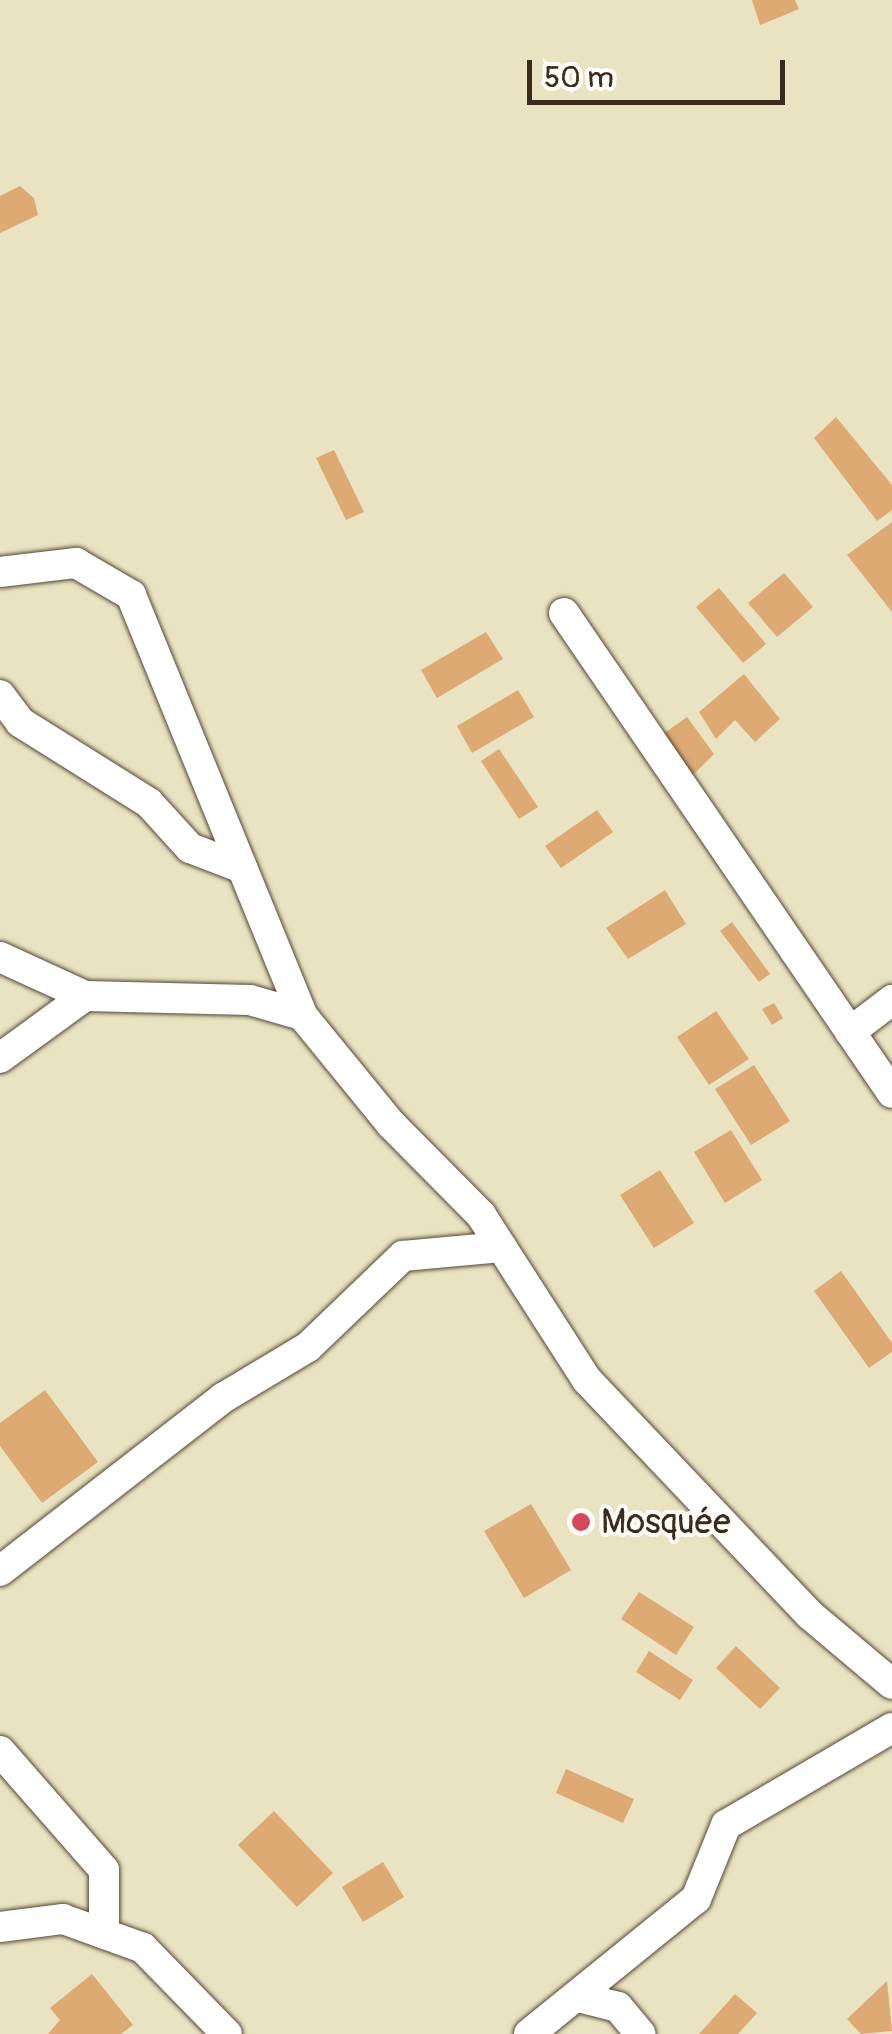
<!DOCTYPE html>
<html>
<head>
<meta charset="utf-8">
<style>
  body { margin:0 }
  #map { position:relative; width:892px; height:2034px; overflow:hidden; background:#e9e3c1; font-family:Pangolin,sans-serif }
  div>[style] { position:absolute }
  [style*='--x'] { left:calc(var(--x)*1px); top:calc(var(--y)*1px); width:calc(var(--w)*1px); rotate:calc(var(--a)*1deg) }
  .building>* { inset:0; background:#ddaa74 }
  .roads { filter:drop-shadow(0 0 2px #554636) drop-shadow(0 0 2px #554636) }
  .minor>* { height:30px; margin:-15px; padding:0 15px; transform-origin:15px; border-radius:15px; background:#fff }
  .dots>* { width:28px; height:28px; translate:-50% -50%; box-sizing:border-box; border:5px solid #fdfcf7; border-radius:50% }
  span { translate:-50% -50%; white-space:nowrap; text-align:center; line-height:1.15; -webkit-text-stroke:8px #fdfcf7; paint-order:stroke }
  .poi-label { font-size:35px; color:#3b2a1e }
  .left { translate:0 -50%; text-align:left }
  .scale { position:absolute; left:527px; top:60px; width:258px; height:45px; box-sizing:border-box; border:5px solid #3b2a1e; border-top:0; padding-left:12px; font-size:30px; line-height:35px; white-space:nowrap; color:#3b2a1e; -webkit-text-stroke:8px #fdfcf7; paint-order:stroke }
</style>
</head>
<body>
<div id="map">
  <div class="building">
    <i style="clip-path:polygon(752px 0,795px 0,799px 9px,760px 25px)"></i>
    <i style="clip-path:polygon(20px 186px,34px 198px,38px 215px,0 233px,0 196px)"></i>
    <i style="clip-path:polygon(836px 417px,892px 485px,892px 510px,877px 521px,814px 438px)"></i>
    <i style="clip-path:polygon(334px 450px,364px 512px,346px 520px,316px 458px)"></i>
    <i style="clip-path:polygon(892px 522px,892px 612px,847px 555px)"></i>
    <i style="clip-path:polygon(784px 573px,813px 607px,777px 637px,748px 603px)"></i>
    <i style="clip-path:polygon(719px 588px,766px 644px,743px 663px,696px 607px)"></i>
    <i style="clip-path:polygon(486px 632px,503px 659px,437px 698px,421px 670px)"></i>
    <i style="clip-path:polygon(744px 674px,780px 719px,755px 742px,735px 720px,716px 739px,699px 712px)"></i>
    <i style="clip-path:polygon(518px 690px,534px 717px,472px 753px,457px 726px)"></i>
    <i style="clip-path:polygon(687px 717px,714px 754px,690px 778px,663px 734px)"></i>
    <i style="clip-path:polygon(499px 749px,538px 807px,519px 819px,481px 761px)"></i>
    <i style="clip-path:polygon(597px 810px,613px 832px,561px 868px,545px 846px)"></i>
    <i style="clip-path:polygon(665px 890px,686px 924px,628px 959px,606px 928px)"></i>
    <i style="clip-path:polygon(732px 922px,770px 974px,759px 982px,720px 931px)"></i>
    <i style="clip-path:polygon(774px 1003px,783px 1018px,772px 1025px,762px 1009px)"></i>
    <i style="clip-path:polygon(716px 1011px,749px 1059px,709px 1085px,677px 1037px)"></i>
    <i style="clip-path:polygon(754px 1065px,790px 1121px,751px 1145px,715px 1089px)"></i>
    <i style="clip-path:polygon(731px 1130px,762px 1180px,725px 1203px,694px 1152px)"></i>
    <i style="clip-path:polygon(660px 1170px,694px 1223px,654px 1248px,620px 1195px)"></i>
    <i style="clip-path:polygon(841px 1271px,892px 1343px,892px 1352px,869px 1368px,814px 1291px)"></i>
    <i style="clip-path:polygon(45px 1390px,98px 1462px,42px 1503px,0 1446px,0 1423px)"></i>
    <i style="clip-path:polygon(531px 1504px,571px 1570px,524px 1598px,484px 1531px)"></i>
    <i style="clip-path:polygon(639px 1592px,694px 1627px,676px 1655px,621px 1619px)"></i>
    <i style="clip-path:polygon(736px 1646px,780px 1688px,760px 1709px,716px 1668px)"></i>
    <i style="clip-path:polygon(649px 1651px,693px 1680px,680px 1700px,636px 1672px)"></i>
    <i style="clip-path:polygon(566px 1769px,634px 1799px,623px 1823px,556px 1793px)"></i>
    <i style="clip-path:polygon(274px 1811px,333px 1873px,297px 1907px,238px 1845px)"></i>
    <i style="clip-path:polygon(383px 1862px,404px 1897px,363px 1922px,342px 1887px)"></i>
    <i style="clip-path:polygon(92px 1974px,133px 2025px,121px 2034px,48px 2034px,60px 2020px,50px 2008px)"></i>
    <i style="clip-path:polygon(887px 1981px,892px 2031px,861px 2034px,847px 2019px)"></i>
    <i style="clip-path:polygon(735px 1994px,757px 2013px,738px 2034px,699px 2034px)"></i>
  </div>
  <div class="roads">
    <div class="minor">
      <i style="--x:0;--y:572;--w:77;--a:-6.8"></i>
      <i style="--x:76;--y:563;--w:64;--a:30.2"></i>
      <i style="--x:131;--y:595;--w:453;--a:67.8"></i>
      <i style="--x:302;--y:1015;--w:141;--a:50.8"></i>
      <i style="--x:391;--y:1124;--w:128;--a:45.3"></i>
      <i style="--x:481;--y:1215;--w:196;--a:57.3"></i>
      <i style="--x:587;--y:1380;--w:324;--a:46.5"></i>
      <i style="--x:810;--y:1615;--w:107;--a:40.1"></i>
      <i style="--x:564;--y:613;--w:581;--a:55.65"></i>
      <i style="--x:0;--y:695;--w:34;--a:53"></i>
      <i style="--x:20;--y:722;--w:152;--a:32.1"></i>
      <i style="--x:149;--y:803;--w:61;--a:47.7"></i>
      <i style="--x:190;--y:848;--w:56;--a:21"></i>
      <i style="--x:0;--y:957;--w:94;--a:24.6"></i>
      <i style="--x:85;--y:996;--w:165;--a:1.4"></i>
      <i style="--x:250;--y:1000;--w:54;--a:16.1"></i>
      <i style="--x:850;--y:1032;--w:53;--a:-37.3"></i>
      <i style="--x:0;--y:1058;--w:105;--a:-36.1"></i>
      <i style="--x:0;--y:1571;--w:282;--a:-37.8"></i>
      <i style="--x:223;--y:1398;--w:99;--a:-31"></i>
      <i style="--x:308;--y:1347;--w:132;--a:-43.8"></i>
      <i style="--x:403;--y:1256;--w:99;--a:-5.2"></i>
      <i style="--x:0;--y:1751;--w:158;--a:48.8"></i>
      <i style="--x:104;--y:1870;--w:64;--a:90"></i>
      <i style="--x:0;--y:1927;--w:64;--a:-7.2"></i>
      <i style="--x:63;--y:1919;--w:85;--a:19.9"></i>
      <i style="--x:143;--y:1948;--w:120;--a:45.7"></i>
      <i style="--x:578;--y:1997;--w:41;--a:14"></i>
      <i style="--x:618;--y:2007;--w:35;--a:50"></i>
      <i style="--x:529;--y:2034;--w:215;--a:-39"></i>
      <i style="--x:696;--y:1899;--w:80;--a:-67.9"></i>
      <i style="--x:726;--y:1825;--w:192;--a:-30.3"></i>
    </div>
  </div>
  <div class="dots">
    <i style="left:581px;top:1522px;background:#d1495b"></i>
  </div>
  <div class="poi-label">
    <span class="left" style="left:601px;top:1522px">Mosquée</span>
  </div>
  <div class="scale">50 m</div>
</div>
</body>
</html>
